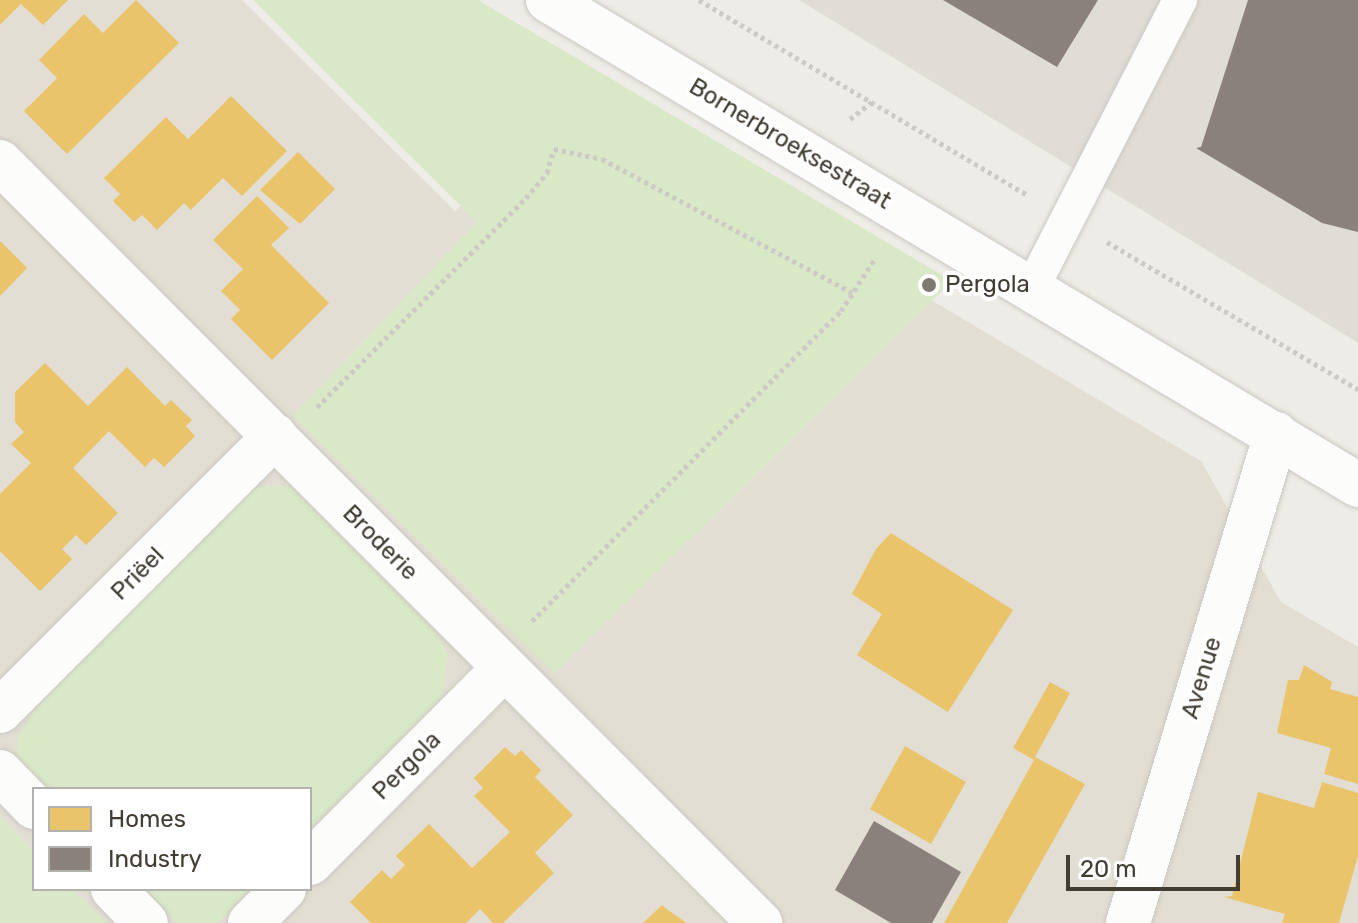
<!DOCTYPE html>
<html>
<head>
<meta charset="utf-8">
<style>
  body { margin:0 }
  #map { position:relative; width:1358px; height:923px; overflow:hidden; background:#eeece6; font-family:Rubik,sans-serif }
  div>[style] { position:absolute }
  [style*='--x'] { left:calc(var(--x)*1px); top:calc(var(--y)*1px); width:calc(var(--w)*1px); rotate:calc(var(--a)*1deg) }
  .residential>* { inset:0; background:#e2ded3 }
  .industrial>* { inset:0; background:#e0ddd7 }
  .green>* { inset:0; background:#d9e8c6 }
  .homes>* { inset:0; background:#e9c46a }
  .industry>* { inset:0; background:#8a817c }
  .path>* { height:5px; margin-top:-2.5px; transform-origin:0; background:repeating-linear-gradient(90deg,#cccac5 0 4px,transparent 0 8px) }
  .roads { filter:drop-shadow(0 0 2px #cac8c2) drop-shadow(0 0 2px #cac8c2) }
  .service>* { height:34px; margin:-17px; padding:0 17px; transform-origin:17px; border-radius:17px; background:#fcfcfb }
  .minor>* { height:44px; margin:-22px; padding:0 22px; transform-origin:22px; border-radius:22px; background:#fcfcfb }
  .dots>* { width:22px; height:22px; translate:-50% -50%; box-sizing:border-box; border:4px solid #fff; border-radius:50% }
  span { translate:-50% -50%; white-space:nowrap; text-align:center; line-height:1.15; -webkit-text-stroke:8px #fff; paint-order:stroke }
  .street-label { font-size:24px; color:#423d33 }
  .poi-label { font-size:24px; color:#423d33 }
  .left { translate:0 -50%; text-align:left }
  .legend { position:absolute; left:32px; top:787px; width:280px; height:104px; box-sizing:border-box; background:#fff; border:2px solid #b3b1ad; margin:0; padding:10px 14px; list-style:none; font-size:24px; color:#423d33 }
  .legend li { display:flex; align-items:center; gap:16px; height:40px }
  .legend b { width:40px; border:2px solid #b3b1ad }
  .scale { position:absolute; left:1066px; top:855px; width:174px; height:36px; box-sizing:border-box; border:4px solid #423d33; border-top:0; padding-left:10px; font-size:24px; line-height:28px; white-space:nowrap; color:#423d33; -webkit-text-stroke:6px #fff; paint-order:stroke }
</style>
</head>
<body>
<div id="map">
  <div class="residential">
    <i style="clip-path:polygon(evenodd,0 0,242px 0,455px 211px,579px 90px,1201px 461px,1281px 602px,1358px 647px,1358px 923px,0 923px,0 0,34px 789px,310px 789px,310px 889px,34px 889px,34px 789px)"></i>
  </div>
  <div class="industrial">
    <i style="clip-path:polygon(799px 0,1358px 0,1358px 343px,1342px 333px)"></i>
  </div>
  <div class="green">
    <i style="clip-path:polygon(253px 0,478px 0,952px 281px,554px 673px,293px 416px,477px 222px)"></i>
    <i style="clip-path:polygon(250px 486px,290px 486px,436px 631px,448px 654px,441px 702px,310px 832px,310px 789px,44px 789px,17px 760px,18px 737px,34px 711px)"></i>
    <i style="clip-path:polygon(0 816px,34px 852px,34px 889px,72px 889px,108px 923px,0 923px)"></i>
    <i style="clip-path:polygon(142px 889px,253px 889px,218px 923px,177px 923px)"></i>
  </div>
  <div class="homes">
    <i style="clip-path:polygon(0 0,68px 0,43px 25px,21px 4px,0 25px)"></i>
    <i style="clip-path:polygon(136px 0,179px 43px,67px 154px,24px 111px,57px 78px,39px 60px,84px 14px,103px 33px)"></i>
    <i style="clip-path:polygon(231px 96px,287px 151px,242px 196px,223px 178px,191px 210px,184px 203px,157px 230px,142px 215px,134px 222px,113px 201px,120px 194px,104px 178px,166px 117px,188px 139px)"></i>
    <i style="clip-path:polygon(298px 152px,335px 189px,300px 224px,260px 190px)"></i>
    <i style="clip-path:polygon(257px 196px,289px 228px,271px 245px,329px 303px,272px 360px,231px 319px,240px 310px,221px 291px,243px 269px,213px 240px)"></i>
    <i style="clip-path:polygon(0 241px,27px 268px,0 296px)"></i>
    <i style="clip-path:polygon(45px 363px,88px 406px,127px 367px,165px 406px,171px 400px,192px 420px,186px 426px,195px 436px,164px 467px,154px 458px,145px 467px,109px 431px,73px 468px,118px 513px,86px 545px,76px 535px,62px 549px,72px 559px,40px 591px,0 551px,0 494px,31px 463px,11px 444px,24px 432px,15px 422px,15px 392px)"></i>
    <i style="clip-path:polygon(891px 533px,1013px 610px,948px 712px,857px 655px,882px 614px,852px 594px,876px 549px)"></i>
    <i style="clip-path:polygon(1304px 665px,1332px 682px,1330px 689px,1358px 697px,1358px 784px,1324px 774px,1331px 748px,1277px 733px,1288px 680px,1299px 680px)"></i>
    <i style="clip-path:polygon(1050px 682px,1070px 693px,1035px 757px,1085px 784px,1007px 923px,944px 923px,1034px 760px,1013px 748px)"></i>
    <i style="clip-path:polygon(905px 746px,966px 782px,931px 844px,870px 809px)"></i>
    <i style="clip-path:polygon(505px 747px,515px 756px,521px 750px,541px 770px,535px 777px,573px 815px,535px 853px,554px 873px,503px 923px,493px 923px,480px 909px,466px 923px,371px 923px,350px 902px,382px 870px,391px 879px,405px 865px,396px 856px,429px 824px,472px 868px,510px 832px,474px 796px,483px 788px,474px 778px)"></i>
    <i style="clip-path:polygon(1322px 782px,1358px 793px,1358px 856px,1339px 923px,1282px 923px,1285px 914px,1224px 897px,1232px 896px,1258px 792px,1314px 808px)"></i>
    <i style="clip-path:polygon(662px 905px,668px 910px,687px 923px,643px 923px)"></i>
  </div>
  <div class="industry">
    <i style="clip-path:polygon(943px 0,1098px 0,1057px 67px)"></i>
    <i style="clip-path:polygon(1248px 0,1358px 0,1358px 232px,1322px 223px,1196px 148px,1201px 147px)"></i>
    <i style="clip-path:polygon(874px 821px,961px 872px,932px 923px,891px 923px,835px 890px)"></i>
  </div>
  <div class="path">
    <i style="--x:699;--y:0;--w:380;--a:30.7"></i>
    <i style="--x:850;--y:119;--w:28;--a:-38"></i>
    <i style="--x:1107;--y:242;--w:291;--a:30.4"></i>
    <i style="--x:317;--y:407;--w:296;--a:-45"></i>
    <i style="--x:526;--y:198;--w:33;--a:-50"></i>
    <i style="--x:547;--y:173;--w:25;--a:-74"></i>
    <i style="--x:554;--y:149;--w:49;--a:11.8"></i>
    <i style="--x:602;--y:159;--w:285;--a:28.1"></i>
    <i style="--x:532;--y:621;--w:438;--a:-45.1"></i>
    <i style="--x:841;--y:311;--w:64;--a:-57.1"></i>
  </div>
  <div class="roads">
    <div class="service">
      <i style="--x:1032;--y:288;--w:324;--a:-62.8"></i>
    </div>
    <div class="minor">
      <i style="--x:548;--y:0;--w:944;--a:30.91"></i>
      <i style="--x:0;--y:162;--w:1076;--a:45.04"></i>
      <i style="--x:0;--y:711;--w:389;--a:-45"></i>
      <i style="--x:0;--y:772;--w:49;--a:45.8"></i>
      <i style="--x:310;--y:863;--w:275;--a:-45.1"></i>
      <i style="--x:113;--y:889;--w:47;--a:45.9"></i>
      <i style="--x:250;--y:923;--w:48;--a:-45"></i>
      <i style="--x:1128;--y:923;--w:511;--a:-73.16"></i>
    </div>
  </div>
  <div class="dots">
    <i style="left:929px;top:285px;background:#7e7a72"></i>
  </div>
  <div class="street-label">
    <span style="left:790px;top:144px;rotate:31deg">Bornerbroeksestraat</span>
    <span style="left:380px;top:543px;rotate:45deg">Broderie</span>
    <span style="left:138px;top:574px;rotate:-45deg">Priëel</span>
    <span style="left:1202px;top:678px;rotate:-73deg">Avenue</span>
    <span style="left:407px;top:766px;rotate:-45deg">Pergola</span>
  </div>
  <div class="poi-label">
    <span class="left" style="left:945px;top:285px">Pergola</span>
  </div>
  <ul class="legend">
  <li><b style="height:22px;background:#e9c46a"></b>Homes</li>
  <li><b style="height:22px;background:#8a817c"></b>Industry</li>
  </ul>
  <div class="scale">20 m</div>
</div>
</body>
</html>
